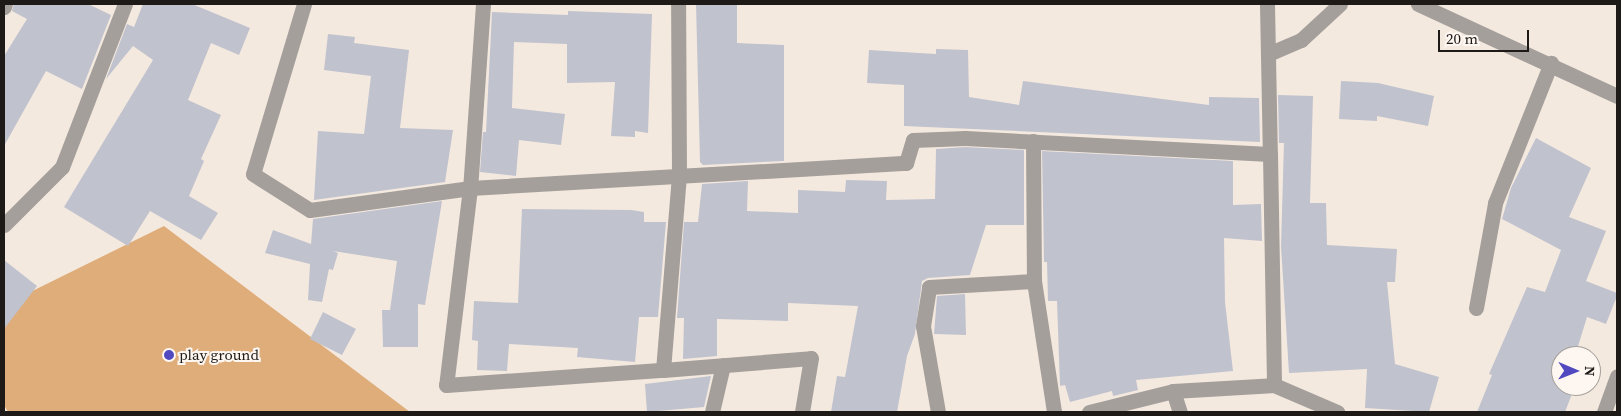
<!DOCTYPE html>
<html>
<head>
<meta charset="utf-8">
<style>
  body { margin:0 }
  #map { position:relative; width:1621px; height:416px; overflow:hidden; background:#f4e9df; font-family:"Source Serif 4",serif }
  div>[style] { position:absolute }
  [style*='--x'] { left:calc(var(--x)*1px); top:calc(var(--y)*1px); width:calc(var(--w)*1px); rotate:calc(var(--a)*1deg) }
  .green>* { inset:0; background:#dfad7a }
  .building>* { inset:0; background:#c0c2ce }
  .street>* { height:15px; margin:-7.5px; padding:0 7.5px; transform-origin:7.5px; border-radius:7.5px; background:#a49f9b }
  .dots>* { width:14px; height:14px; translate:-50% -50%; box-sizing:border-box; border:2px solid #fef7f1; border-radius:50% }
  span { translate:-50% -50%; white-space:nowrap; text-align:center; line-height:1.15; -webkit-text-stroke:4px #fef7f1; paint-order:stroke }
  .poi-label { font-size:15px; color:#1e1a17 }
  .left { translate:0 -50%; text-align:left }
  .frame { position:absolute; inset:0; border:5px solid #1e1a17; pointer-events:none }
  .north { position:absolute; left:1551px; top:346px; width:50px; height:50px; box-sizing:border-box; background:#fef7f1; border:1px solid #a49f9a; border-radius:50%; rotate:91deg; font-size:14px; font-weight:700; line-height:20px; text-align:center; color:#1e1a17 }
  .north::after { content:''; display:block; margin:auto; width:18px; height:22px; background:#5149c0; clip-path:polygon(50% 0,100% 100%,50% 72%,0 100%) }
  .scale { position:absolute; left:1438px; top:30px; width:91px; height:22px; box-sizing:border-box; border:2px solid #1e1a17; border-top:0; padding-left:6px; font-size:15px; line-height:18px; white-space:nowrap; color:#1e1a17; -webkit-text-stroke:4px #fef7f1; paint-order:stroke }
</style>
</head>
<body>
<div id="map">
  <div class="green">
    <i style="clip-path:polygon(164px 226px,410px 412px,8px 412px,4px 405px,4px 305px)"></i>
  </div>
  <div class="building">
    <i style="clip-path:polygon(14px 4px,88px 4px,111px 15px,82px 89px,46px 71px,4px 146px,4px 56px,27px 19px,12px 11px)"></i>
    <i style="clip-path:polygon(143px 4px,192px 4px,250px 28px,239px 55px,211px 43px,188px 100px,221px 115px,201px 159px,204px 161px,189px 196px,218px 213px,201px 240px,150px 211px,128px 246px,64px 207px,153px 60px,133px 46px,106px 79px,127px 24px,134px 27px)"></i>
    <i style="clip-path:polygon(696px 4px,737px 4px,737px 43px,784px 45px,784px 161px,703px 165px,700px 162px)"></i>
    <i style="clip-path:polygon(568px 11px,652px 14px,648px 133px,635px 131px,635px 137px,611px 136px,615px 82px,567px 83px,567px 44px,514px 42px,512px 108px,565px 114px,561px 145px,519px 140px,516px 176px,480px 172px,483px 132px,486px 132px,492px 12px,568px 15px)"></i>
    <i style="clip-path:polygon(328px 34px,355px 37px,354px 43px,409px 50px,400px 128px,453px 130px,445px 182px,314px 200px,318px 131px,364px 134px,371px 76px,324px 70px)"></i>
    <i style="clip-path:polygon(936px 49px,968px 50px,969px 97px,1019px 105px,1023px 81px,1209px 105px,1209px 97px,1259px 98px,1260px 142px,904px 126px,904px 85px,867px 83px,869px 50px,936px 54px)"></i>
    <i style="clip-path:polygon(1341px 81px,1378px 83px,1434px 96px,1428px 126px,1377px 116px,1377px 121px,1339px 119px)"></i>
    <i style="clip-path:polygon(1278px 95px,1313px 96px,1310px 203px,1326px 203px,1327px 245px,1397px 249px,1395px 282px,1387px 282px,1395px 364px,1439px 377px,1429px 412px,1365px 408px,1367px 369px,1289px 373px,1281px 246px,1284px 143px,1279px 143px)"></i>
    <i style="clip-path:polygon(1536px 138px,1591px 168px,1569px 217px,1606px 231px,1586px 281px,1617px 293px,1617px 296px,1606px 324px,1587px 317px,1575px 356px,1561px 356px,1561px 386px,1575px 386px,1565px 412px,1477px 412px,1492px 375px,1489px 374px,1527px 287px,1545px 292px,1561px 250px,1502px 219px,1511px 188px)"></i>
    <i style="clip-path:polygon(965px 147px,1024px 150px,1024px 225px,986px 225px,970px 275px,928px 278px,922px 281px,915px 334px,907px 356px,897px 412px,831px 412px,837px 376px,845px 377px,858px 306px,788px 303px,788px 321px,717px 319px,717px 356px,683px 359px,684px 318px,677px 318px,684px 222px,698px 222px,702px 184px,748px 181px,747px 211px,798px 213px,798px 190px,845px 192px,846px 180px,887px 181px,886px 200px,935px 199px,936px 149px)"></i>
    <i style="clip-path:polygon(1042px 151px,1233px 161px,1233px 205px,1261px 204px,1262px 241px,1224px 238px,1225px 302px,1233px 371px,1136px 380px,1138px 390px,1113px 396px,1112px 391px,1070px 402px,1065px 385px,1060px 386px,1057px 301px,1048px 301px,1047px 262px,1044px 262px)"></i>
    <i style="clip-path:polygon(442px 201px,425px 305px,418px 304px,418px 347px,383px 347px,382px 310px,390px 310px,397px 261px,333px 251px,338px 253px,333px 270px,329px 269px,322px 302px,308px 300px,310px 264px,265px 253px,273px 230px,311px 244px,313px 219px)"></i>
    <i style="clip-path:polygon(522px 209px,631px 210px,644px 212px,644px 222px,666px 222px,658px 317px,639px 317px,635px 362px,577px 357px,578px 348px,509px 344px,507px 371px,477px 370px,478px 341px,472px 340px,474px 301px,518px 303px)"></i>
    <i style="clip-path:polygon(4px 260px,37px 286px,4px 329px)"></i>
    <i style="clip-path:polygon(965px 294px,966px 335px,934px 334px,937px 296px)"></i>
    <i style="clip-path:polygon(323px 312px,356px 329px,342px 355px,310px 339px)"></i>
    <i style="clip-path:polygon(711px 376px,704px 407px,647px 412px,645px 384px)"></i>
  </div>
  <div class="street">
    <i style="--x:304;--y:4;--w:177;--a:106.7"></i>
    <i style="--x:253;--y:174;--w:67;--a:32.3"></i>
    <i style="--x:310;--y:210;--w:162;--a:-7.8"></i>
    <i style="--x:470;--y:188;--w:437;--a:-3.3"></i>
    <i style="--x:906;--y:163;--w:24;--a:-73"></i>
    <i style="--x:913;--y:140;--w:52;--a:-2.2"></i>
    <i style="--x:965;--y:138;--w:305;--a:3"></i>
    <i style="--x:1270;--y:154;--w:231;--a:89"></i>
    <i style="--x:483;--y:4;--w:184;--a:94"></i>
    <i style="--x:470;--y:188;--w:198;--a:96.9"></i>
    <i style="--x:446;--y:385;--w:218;--a:-4"></i>
    <i style="--x:663;--y:370;--w:197;--a:-85.3"></i>
    <i style="--x:679;--y:174;--w:170;--a:-90.3"></i>
    <i style="--x:1267;--y:4;--w:150;--a:88.9"></i>
    <i style="--x:1418;--y:4;--w:219;--a:24.8"></i>
    <i style="--x:4;--y:7;--w:3;--a:-72"></i>
    <i style="--x:1268;--y:54;--w:36;--a:-23"></i>
    <i style="--x:1301;--y:40;--w:53;--a:-42.7"></i>
    <i style="--x:1033;--y:141;--w:140;--a:89.6"></i>
    <i style="--x:1034;--y:281;--w:133;--a:81.3"></i>
    <i style="--x:4;--y:225;--w:82;--a:-45"></i>
    <i style="--x:62;--y:167;--w:175;--a:-68.9"></i>
    <i style="--x:1476;--y:308;--w:107;--a:-79.7"></i>
    <i style="--x:1495;--y:203;--w:151;--a:-68.2"></i>
    <i style="--x:663;--y:370;--w:148;--a:-4.6"></i>
    <i style="--x:811;--y:358;--w:55;--a:99.5"></i>
    <i style="--x:1173;--y:391;--w:22;--a:72"></i>
    <i style="--x:712;--y:412;--w:48;--a:-76.8"></i>
    <i style="--x:938;--y:412;--w:87;--a:-99.9"></i>
    <i style="--x:923;--y:326;--w:39;--a:-81"></i>
    <i style="--x:929;--y:287;--w:105;--a:-3.3"></i>
    <i style="--x:1089;--y:412;--w:87;--a:-14"></i>
    <i style="--x:1173;--y:391;--w:101;--a:-3.4"></i>
    <i style="--x:1274;--y:385;--w:69;--a:23.2"></i>
    <i style="--x:1604;--y:412;--w:38;--a:-70"></i>
  </div>
  <div class="dots">
    <i style="left:169px;top:355px;background:#5149c0"></i>
  </div>
  <div class="poi-label">
    <span class="left" style="left:179px;top:355px">play ground</span>
  </div>
  <div class="frame"></div>
  <div class="north">N</div>
  <div class="scale">20 m</div>
</div>
</body>
</html>
